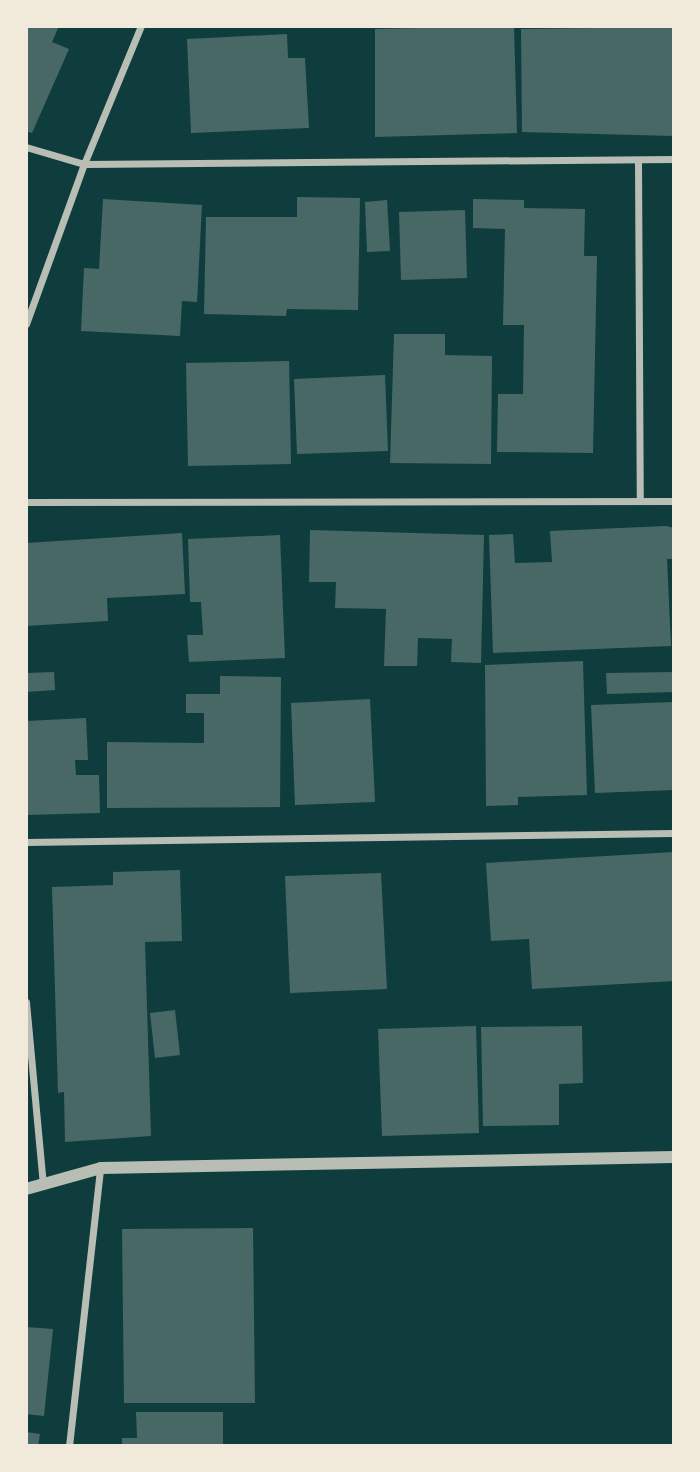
<!DOCTYPE html>
<html>
<head>
<meta charset="utf-8">
<style>
  body { margin:0 }
  #map { position:relative; width:700px; height:1472px; overflow:hidden; background:#0f3d3e; font-family:"Space Grotesk",sans-serif }
  div>[style] { position:absolute }
  [style*='--x'] { left:calc(var(--x)*1px); top:calc(var(--y)*1px); width:calc(var(--w)*1px); rotate:calc(var(--a)*1deg) }
  .building>* { inset:0; background:#486865 }
  .minor>* { height:7px; margin:-3.5px; padding:0 3.5px; transform-origin:3.5px; border-radius:3.5px; background:#b8beb3 }
  .tertiary>* { height:12px; margin:-6px; padding:0 6px; transform-origin:6px; border-radius:6px; background:#b8beb3 }
  span { translate:-50% -50%; white-space:nowrap; text-align:center; line-height:1.15; -webkit-text-stroke:6px #f1e9da; paint-order:stroke }
  .frame { position:absolute; inset:0; border:28px solid #f1e9da; pointer-events:none }
</style>
</head>
<body>
<div id="map">
  <div class="building">
    <i style="clip-path:polygon(26px 26px,59px 26px,52px 42px,69px 49px,32px 133px,26px 131px)"></i>
    <i style="clip-path:polygon(514px 26px,517px 133px,375px 137px,375px 29px)"></i>
    <i style="clip-path:polygon(674px 27px,674px 136px,522px 132px,521px 29px)"></i>
    <i style="clip-path:polygon(287px 34px,288px 58px,305px 58px,309px 128px,191px 133px,187px 39px)"></i>
    <i style="clip-path:polygon(297px 197px,360px 198px,358px 310px,287px 309px,286px 316px,204px 314px,206px 217px,297px 217px)"></i>
    <i style="clip-path:polygon(103px 199px,202px 205px,197px 302px,182px 301px,180px 336px,81px 331px,84px 268px,99px 269px)"></i>
    <i style="clip-path:polygon(473px 199px,524px 200px,524px 208px,585px 209px,584px 256px,597px 256px,593px 453px,497px 452px,498px 394px,523px 394px,524px 325px,503px 325px,505px 229px,473px 228px)"></i>
    <i style="clip-path:polygon(387px 200px,390px 251px,367px 252px,365px 202px)"></i>
    <i style="clip-path:polygon(465px 210px,467px 278px,401px 280px,399px 212px)"></i>
    <i style="clip-path:polygon(394px 334px,445px 334px,445px 355px,492px 356px,491px 464px,390px 463px)"></i>
    <i style="clip-path:polygon(289px 361px,291px 464px,188px 466px,186px 363px)"></i>
    <i style="clip-path:polygon(385px 375px,388px 451px,297px 454px,294px 379px)"></i>
    <i style="clip-path:polygon(666px 526px,674px 528px,674px 559px,667px 559px,671px 646px,493px 653px,489px 535px,513px 534px,515px 563px,552px 562px,550px 531px)"></i>
    <i style="clip-path:polygon(310px 530px,484px 535px,481px 663px,451px 662px,452px 639px,418px 638px,417px 666px,384px 666px,386px 609px,335px 608px,336px 582px,309px 582px)"></i>
    <i style="clip-path:polygon(182px 533px,185px 594px,107px 598px,108px 621px,26px 626px,26px 543px)"></i>
    <i style="clip-path:polygon(280px 535px,285px 658px,189px 662px,187px 635px,203px 635px,201px 602px,190px 602px,188px 539px)"></i>
    <i style="clip-path:polygon(583px 661px,587px 795px,518px 797px,518px 805px,486px 806px,485px 665px)"></i>
    <i style="clip-path:polygon(54px 672px,55px 690px,26px 692px,26px 673px)"></i>
    <i style="clip-path:polygon(674px 672px,674px 692px,607px 694px,606px 673px)"></i>
    <i style="clip-path:polygon(220px 676px,281px 677px,280px 807px,107px 808px,107px 742px,204px 743px,204px 713px,186px 713px,186px 694px,220px 694px)"></i>
    <i style="clip-path:polygon(370px 699px,375px 802px,295px 805px,291px 703px)"></i>
    <i style="clip-path:polygon(674px 702px,674px 790px,595px 793px,591px 705px)"></i>
    <i style="clip-path:polygon(86px 718px,88px 760px,75px 760px,76px 775px,99px 775px,100px 813px,26px 815px,26px 721px)"></i>
    <i style="clip-path:polygon(674px 852px,674px 981px,532px 989px,529px 939px,491px 941px,486px 863px)"></i>
    <i style="clip-path:polygon(180px 870px,182px 941px,145px 942px,151px 1136px,65px 1142px,64px 1092px,58px 1093px,52px 887px,113px 885px,113px 872px)"></i>
    <i style="clip-path:polygon(381px 873px,387px 989px,290px 993px,285px 876px)"></i>
    <i style="clip-path:polygon(175px 1010px,180px 1055px,155px 1058px,150px 1013px)"></i>
    <i style="clip-path:polygon(476px 1026px,479px 1133px,382px 1136px,378px 1029px)"></i>
    <i style="clip-path:polygon(582px 1026px,583px 1083px,559px 1084px,559px 1125px,483px 1126px,481px 1027px)"></i>
    <i style="clip-path:polygon(253px 1228px,255px 1403px,124px 1403px,122px 1229px)"></i>
    <i style="clip-path:polygon(26px 1327px,53px 1329px,44px 1416px,26px 1414px)"></i>
    <i style="clip-path:polygon(136px 1412px,223px 1412px,223px 1446px,122px 1446px,122px 1438px,137px 1438px)"></i>
    <i style="clip-path:polygon(26px 1432px,40px 1434px,38px 1446px,26px 1446px)"></i>
  </div>
  <div class="minor">
    <i style="--x:26;--y:147;--w:60;--a:16.3"></i>
    <i style="--x:84;--y:164;--w:590;--a:-0.49"></i>
    <i style="--x:638;--y:160;--w:341;--a:89.7"></i>
    <i style="--x:26;--y:324;--w:170;--a:-70.1"></i>
    <i style="--x:84;--y:164;--w:149;--a:-67.6"></i>
    <i style="--x:26;--y:502;--w:648;--a:-0.09"></i>
    <i style="--x:26;--y:842;--w:648;--a:-0.8"></i>
    <i style="--x:26;--y:1002;--w:184;--a:84.7"></i>
    <i style="--x:69;--y:1446;--w:280;--a:-83.6"></i>
  </div>
  <div class="tertiary">
    <i style="--x:26;--y:1189;--w:78;--a:-15.6"></i>
    <i style="--x:101;--y:1168;--w:573;--a:-1.1"></i>
  </div>
  <div class="frame"></div>
</div>
</body>
</html>
